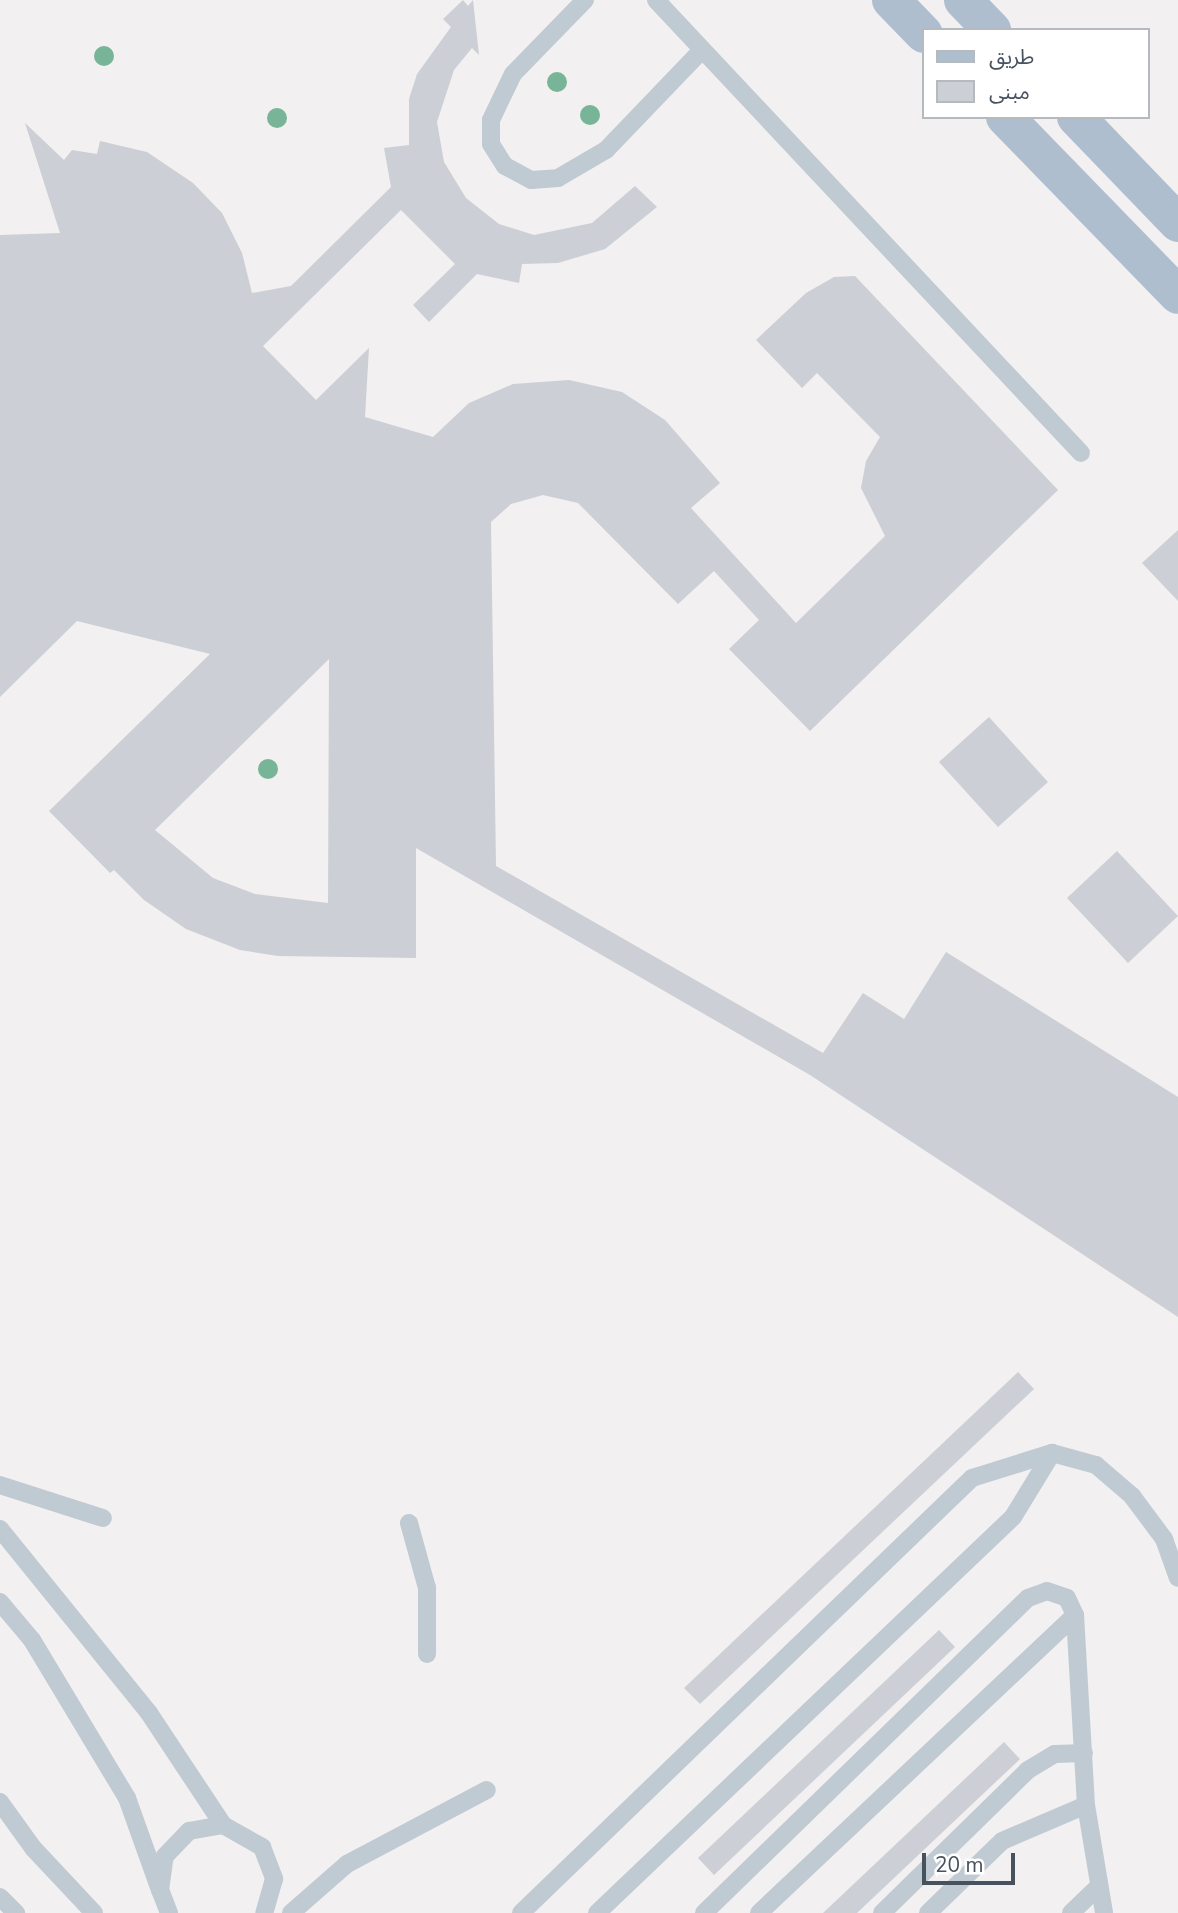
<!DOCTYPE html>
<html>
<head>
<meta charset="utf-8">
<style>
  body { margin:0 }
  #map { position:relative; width:1178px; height:1913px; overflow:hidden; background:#f2f0f0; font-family:"Nunito Sans","Noto Sans Arabic",sans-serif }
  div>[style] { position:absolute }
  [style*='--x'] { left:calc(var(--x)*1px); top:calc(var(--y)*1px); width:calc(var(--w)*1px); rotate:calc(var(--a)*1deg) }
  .building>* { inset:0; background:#cccfd5 }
  .service>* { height:18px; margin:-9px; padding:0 9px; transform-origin:9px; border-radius:9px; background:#c0cad2 }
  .primary>* { height:38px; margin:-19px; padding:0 19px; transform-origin:19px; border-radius:19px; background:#afbecf }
  .trees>* { width:20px; height:20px; margin:-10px; border-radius:50%; background:#78b498 }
  span { translate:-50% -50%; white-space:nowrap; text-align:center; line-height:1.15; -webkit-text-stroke:5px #fff; paint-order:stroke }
  .legend { position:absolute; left:922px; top:28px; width:228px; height:91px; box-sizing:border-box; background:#fff; border:2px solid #b5babf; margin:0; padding:9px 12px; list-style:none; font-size:21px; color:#47525e }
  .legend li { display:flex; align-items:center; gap:14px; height:35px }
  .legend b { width:35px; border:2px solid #b5babf }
  .scale { position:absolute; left:922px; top:1853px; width:93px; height:32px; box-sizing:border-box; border:4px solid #47525e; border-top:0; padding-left:9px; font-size:21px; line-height:24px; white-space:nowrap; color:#47525e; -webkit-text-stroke:5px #fff; paint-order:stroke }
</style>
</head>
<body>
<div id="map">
  <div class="building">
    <i style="clip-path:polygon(evenodd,463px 0,468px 6px,473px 0,479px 55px,472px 48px,454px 70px,437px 122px,444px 162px,466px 198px,499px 224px,534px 235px,592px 223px,635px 186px,657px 207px,605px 249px,558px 263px,522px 264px,519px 283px,477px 274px,429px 322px,413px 305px,455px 264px,401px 210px,263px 346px,316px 400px,369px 348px,365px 417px,433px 437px,469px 403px,513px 384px,569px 380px,622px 392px,665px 420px,720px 483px,691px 508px,796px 623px,885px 536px,861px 488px,866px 461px,880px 437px,817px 373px,802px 388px,756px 340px,806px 293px,834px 277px,855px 276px,1058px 490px,810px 731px,729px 649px,759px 620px,714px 571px,678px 604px,578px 503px,543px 495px,511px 504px,491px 522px,496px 866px,823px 1053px,863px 993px,904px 1019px,946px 952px,1178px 1097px,1178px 1317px,810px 1075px,416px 848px,416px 958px,278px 956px,240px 950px,186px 929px,144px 900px,114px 870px,110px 873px,49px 811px,210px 654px,77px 621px,0 697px,0 235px,60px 233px,25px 123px,64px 160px,72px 150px,97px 154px,100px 141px,147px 152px,193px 183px,222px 213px,242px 253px,252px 293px,291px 286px,391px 187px,384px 148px,409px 145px,409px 99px,417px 74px,451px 27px,443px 19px,463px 0,329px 659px,328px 903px,255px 894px,213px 878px,155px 830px,329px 659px)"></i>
    <i style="clip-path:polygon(1178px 530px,1178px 601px,1142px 563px)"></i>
    <i style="clip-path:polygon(989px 717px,1048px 782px,998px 827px,939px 762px)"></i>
    <i style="clip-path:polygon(1117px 851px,1178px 916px,1128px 963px,1067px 898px)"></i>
    <i style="clip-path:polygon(1018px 1372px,1034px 1389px,700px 1704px,684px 1688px)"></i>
    <i style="clip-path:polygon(939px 1630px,955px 1647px,714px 1875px,698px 1858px)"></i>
    <i style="clip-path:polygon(1004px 1742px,1020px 1759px,857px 1913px,823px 1913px)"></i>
  </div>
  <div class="service">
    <i style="--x:585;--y:0;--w:103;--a:134.2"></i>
    <i style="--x:513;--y:74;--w:51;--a:115.6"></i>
    <i style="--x:491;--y:120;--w:24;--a:90"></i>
    <i style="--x:491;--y:144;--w:26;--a:58"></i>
    <i style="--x:505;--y:166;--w:30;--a:28"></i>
    <i style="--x:531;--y:180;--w:27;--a:-4"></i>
    <i style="--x:558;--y:178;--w:56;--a:-30.3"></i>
    <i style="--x:606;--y:150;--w:139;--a:-46.2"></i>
    <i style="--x:656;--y:0;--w:621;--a:46.83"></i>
    <i style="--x:0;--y:1485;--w:108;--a:17.8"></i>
    <i style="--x:409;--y:1523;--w:67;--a:74.5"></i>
    <i style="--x:427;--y:1588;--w:66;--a:90"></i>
    <i style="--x:0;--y:1529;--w:237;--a:51"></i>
    <i style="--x:149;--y:1713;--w:134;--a:56.5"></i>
    <i style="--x:0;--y:1602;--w:50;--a:49.9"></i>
    <i style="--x:32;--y:1640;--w:184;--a:59"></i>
    <i style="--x:127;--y:1798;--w:98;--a:70.3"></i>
    <i style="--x:0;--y:1802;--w:57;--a:54.3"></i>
    <i style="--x:33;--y:1848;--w:89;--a:46.8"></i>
    <i style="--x:0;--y:1897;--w:23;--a:45"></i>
    <i style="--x:169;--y:1913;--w:25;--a:-111"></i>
    <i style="--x:160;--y:1890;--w:34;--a:-82"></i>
    <i style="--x:165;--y:1856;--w:35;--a:-46"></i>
    <i style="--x:189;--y:1831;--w:35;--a:-10"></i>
    <i style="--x:223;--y:1825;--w:45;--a:29.4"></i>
    <i style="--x:262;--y:1847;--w:34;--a:69"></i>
    <i style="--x:274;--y:1879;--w:35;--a:106"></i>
    <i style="--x:291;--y:1913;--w:74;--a:-41.2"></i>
    <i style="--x:347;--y:1864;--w:158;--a:-27.9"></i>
    <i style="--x:521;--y:1913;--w:627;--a:-43.97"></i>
    <i style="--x:972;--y:1478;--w:84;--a:-17.4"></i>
    <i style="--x:1052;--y:1453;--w:46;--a:15.3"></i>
    <i style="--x:1096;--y:1465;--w:48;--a:40.7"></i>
    <i style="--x:1132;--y:1496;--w:54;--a:53.3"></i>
    <i style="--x:1164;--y:1539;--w:41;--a:70.3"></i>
    <i style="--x:597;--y:1913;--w:574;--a:-43.59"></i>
    <i style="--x:1013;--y:1517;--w:75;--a:-58.6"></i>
    <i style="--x:704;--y:1913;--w:452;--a:-44.2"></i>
    <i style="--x:1028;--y:1598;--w:20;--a:-20"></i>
    <i style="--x:1047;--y:1591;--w:21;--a:19"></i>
    <i style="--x:1067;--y:1598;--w:19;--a:65"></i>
    <i style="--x:1075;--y:1615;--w:190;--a:86.7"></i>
    <i style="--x:1086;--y:1805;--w:109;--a:80.5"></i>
    <i style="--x:759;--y:1913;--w:434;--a:-43.3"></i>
    <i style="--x:882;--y:1913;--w:204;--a:-44.4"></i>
    <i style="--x:1028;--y:1770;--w:31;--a:-31"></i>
    <i style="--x:1055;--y:1754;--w:29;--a:-2"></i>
    <i style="--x:928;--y:1913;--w:103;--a:-44.2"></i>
    <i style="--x:1002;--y:1841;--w:91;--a:-23.2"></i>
    <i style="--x:1071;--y:1913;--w:39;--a:-44"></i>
  </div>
  <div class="primary">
    <i style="--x:891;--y:0;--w:47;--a:45.9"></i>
    <i style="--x:963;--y:0;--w:42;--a:46"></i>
    <i style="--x:1005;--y:117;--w:248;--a:45.8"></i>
    <i style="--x:1076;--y:117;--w:147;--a:46.1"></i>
  </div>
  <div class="trees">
    <i style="left:104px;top:56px"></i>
    <i style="left:557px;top:82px"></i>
    <i style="left:590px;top:115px"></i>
    <i style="left:277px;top:118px"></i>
    <i style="left:268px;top:769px"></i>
  </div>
  <ul class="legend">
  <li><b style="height:9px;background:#afbecf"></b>طريق</li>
  <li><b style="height:19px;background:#cccfd5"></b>مبنى</li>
  </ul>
  <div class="scale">20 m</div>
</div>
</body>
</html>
